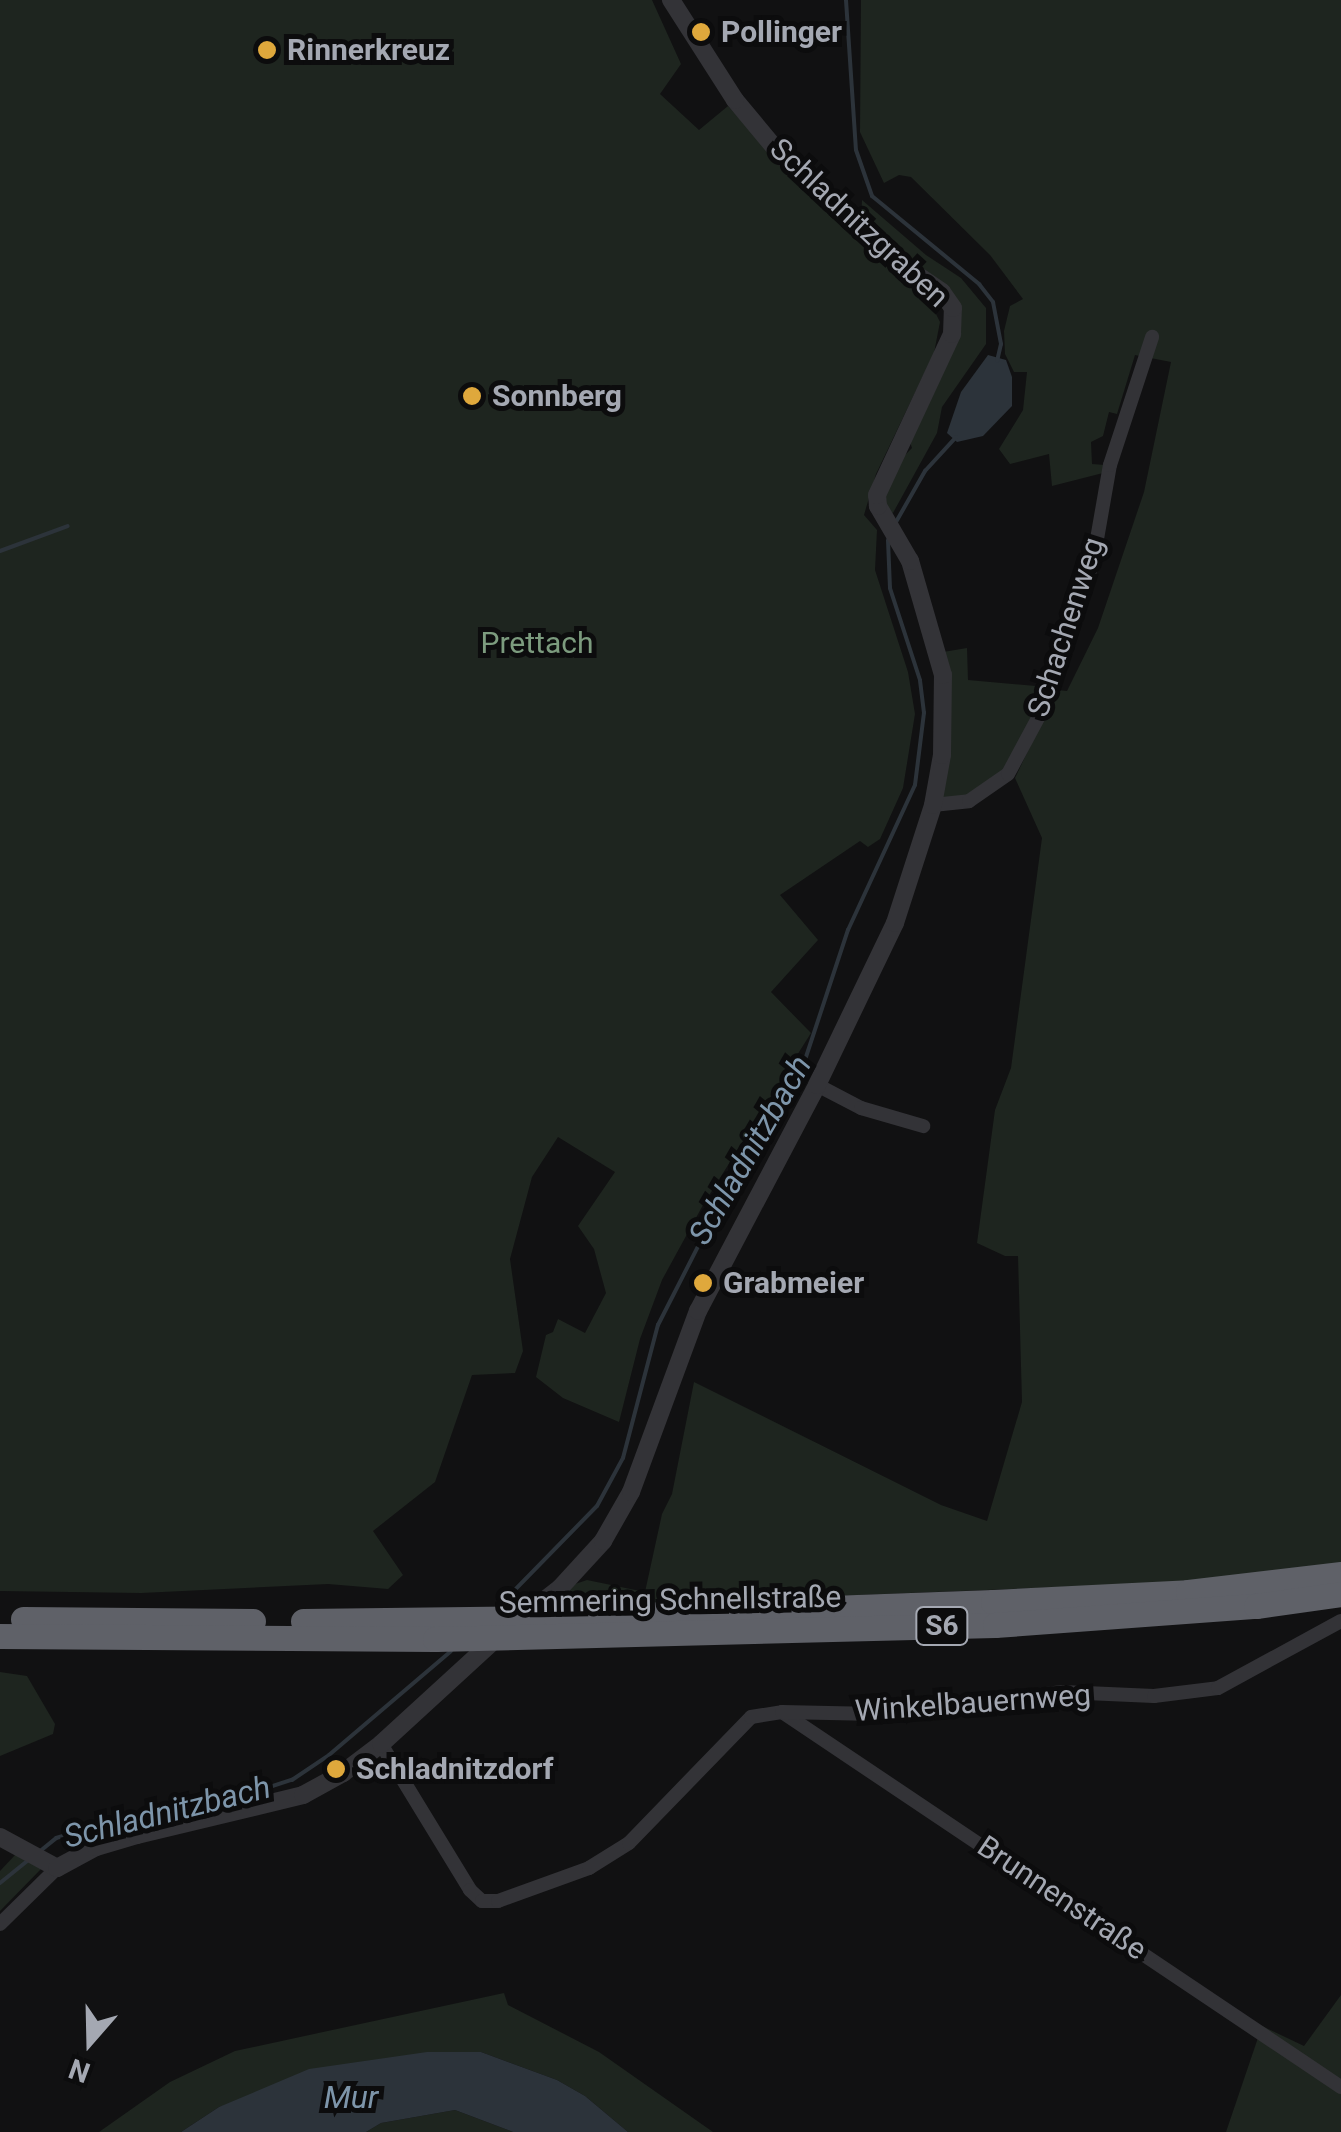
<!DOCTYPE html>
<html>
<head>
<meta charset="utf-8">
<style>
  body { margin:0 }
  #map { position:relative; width:1341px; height:2132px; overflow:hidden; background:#111112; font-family:Roboto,sans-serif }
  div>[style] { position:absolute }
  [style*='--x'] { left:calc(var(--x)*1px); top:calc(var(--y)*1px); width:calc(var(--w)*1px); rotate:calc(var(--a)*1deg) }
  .green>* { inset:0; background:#1e251f }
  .water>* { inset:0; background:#2c333a }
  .stream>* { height:4px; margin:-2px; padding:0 2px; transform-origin:2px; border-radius:2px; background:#2c333a }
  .minor>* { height:14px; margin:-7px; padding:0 7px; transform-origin:7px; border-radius:7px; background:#333337 }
  .tertiary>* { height:18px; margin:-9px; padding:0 9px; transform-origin:9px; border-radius:9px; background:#333337 }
  .motorway>* { height:25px; margin:-12.5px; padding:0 12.5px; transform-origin:12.5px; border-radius:12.5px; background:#5f6168 }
  .dots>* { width:28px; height:28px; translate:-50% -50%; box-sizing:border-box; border:5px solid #0c0c0d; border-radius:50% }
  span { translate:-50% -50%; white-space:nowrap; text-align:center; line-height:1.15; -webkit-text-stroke:10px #0c0c0d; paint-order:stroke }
  .shield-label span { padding:2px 8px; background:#0c0c0d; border:2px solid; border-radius:8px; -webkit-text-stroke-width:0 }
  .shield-label { font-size:28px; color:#a4a8b2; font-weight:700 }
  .poi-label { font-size:30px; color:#a4a8b2; font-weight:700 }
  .left { translate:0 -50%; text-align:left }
  .street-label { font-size:30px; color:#a4a8b2 }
  .park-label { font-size:30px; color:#7c9b7e }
  .water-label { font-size:32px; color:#7d95aa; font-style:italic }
  .north { position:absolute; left:40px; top:1992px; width:100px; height:100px; -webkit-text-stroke:8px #0c0c0d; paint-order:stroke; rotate:200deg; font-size:28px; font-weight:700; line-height:40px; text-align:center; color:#a4a8b2 }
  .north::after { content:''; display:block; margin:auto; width:35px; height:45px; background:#a4a8b2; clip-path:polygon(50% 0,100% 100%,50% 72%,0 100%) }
</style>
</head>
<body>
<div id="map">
  <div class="green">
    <i style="clip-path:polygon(0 0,652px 0,681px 64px,660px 94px,699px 130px,728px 106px,821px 208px,929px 300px,940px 322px,934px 353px,876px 474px,864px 515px,877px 530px,875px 570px,908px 672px,915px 714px,903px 788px,880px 839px,868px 847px,860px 841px,780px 895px,818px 940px,771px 992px,811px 1033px,703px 1205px,662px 1280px,640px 1339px,619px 1422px,563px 1398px,536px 1377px,546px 1335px,553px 1332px,558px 1319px,585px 1333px,606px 1293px,594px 1249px,578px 1226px,615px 1172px,558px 1137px,532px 1177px,510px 1259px,523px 1351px,515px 1373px,472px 1375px,435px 1482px,373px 1531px,403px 1575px,388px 1589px,328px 1584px,141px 1593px,0 1591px)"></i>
    <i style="clip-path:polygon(861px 0,1341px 0,1341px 1566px,1242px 1580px,548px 1607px,575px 1584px,587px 1580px,645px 1592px,662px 1514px,672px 1494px,694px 1382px,941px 1505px,987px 1521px,1022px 1402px,1018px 1256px,1005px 1256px,977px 1243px,995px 1110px,1011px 1068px,1042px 838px,1015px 778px,1057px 690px,1067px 691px,1098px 628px,1144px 492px,1171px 362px,1135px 355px,1117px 414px,1109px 412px,1103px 436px,1091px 442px,1092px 464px,1105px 465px,1103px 473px,1052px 486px,1049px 454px,1010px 464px,999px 449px,1023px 410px,1027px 372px,1014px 372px,1005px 354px,1004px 331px,1010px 306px,1023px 299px,990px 255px,911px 177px,899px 175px,884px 183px,860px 132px)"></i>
    <i style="clip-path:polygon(862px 200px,926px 255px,961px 278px,986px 308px,986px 344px,942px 407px,937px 433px,893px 513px,885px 509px,883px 498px,901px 459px,912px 448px,909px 439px,951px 353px,961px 323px,960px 304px,861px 222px)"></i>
    <i style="clip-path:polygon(967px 648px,968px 680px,1047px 687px,1006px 773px,966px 798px,942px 800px,943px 652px)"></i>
    <i style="clip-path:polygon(0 1672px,27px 1676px,55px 1724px,53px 1734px,0 1756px)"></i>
    <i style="clip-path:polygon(16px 1854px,42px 1868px,0 1911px,0 1871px)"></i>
    <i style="clip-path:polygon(504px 1993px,508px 2005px,599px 2052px,713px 2132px,628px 2132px,585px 2096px,557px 2080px,481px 2052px,219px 2107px,181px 2132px,99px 2132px,170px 2082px,235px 2051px)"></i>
    <i style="clip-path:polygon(1341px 1995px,1341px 2132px,1226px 2132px,1262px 2026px,1304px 2046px)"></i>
    <i style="clip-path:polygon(455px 2110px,513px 2132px,366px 2132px,381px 2123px)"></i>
  </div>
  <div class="water">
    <i style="clip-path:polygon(988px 355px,1006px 360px,1012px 377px,1012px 406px,983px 436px,957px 442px,947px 433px,961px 392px)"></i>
    <i style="clip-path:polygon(427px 2052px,481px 2052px,557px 2080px,585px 2096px,628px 2132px,513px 2132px,455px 2110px,381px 2123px,366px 2132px,181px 2132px,219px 2107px,309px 2069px)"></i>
  </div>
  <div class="stream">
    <i style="--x:846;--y:0;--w:150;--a:86.2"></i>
    <i style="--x:856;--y:150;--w:49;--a:70.8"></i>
    <i style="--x:872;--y:196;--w:139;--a:39.4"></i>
    <i style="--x:979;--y:284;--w:23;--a:52"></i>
    <i style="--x:993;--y:302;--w:43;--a:79.2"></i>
    <i style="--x:1001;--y:344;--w:17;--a:103"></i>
    <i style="--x:896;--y:522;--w:59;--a:-60.4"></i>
    <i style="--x:925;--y:471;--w:46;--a:-47.6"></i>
    <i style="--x:0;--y:551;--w:72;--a:-20.2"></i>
    <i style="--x:498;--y:1607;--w:141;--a:-45.6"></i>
    <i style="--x:597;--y:1506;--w:55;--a:-61.6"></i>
    <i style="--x:623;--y:1458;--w:138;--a:-75.3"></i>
    <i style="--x:658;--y:1325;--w:174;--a:-63"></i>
    <i style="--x:737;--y:1170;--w:114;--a:-56.4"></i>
    <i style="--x:800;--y:1075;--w:153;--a:-71.7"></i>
    <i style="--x:848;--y:930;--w:160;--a:-65.2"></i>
    <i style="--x:915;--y:785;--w:73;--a:-82.9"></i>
    <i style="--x:924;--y:713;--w:33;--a:-97"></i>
    <i style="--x:920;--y:680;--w:97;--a:-108.1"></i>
    <i style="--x:890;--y:588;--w:48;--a:-92.4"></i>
    <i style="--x:39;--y:1852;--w:22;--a:-39"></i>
    <i style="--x:56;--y:1838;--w:112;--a:-16"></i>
    <i style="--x:164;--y:1807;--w:91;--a:-9.5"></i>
    <i style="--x:254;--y:1792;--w:40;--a:-18"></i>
    <i style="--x:292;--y:1780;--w:45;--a:-34"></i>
    <i style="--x:329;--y:1755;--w:160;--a:-40.4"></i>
    <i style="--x:0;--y:1883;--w:35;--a:-39"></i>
  </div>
  <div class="minor">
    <i style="--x:933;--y:805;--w:36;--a:-6"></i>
    <i style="--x:969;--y:801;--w:47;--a:-34.7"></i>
    <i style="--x:1008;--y:774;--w:76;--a:-61.8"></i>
    <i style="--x:1044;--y:707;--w:153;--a:-71.3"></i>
    <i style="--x:1093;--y:562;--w:98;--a:-80.1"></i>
    <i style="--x:1110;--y:465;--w:135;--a:-71.8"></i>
    <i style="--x:817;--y:1085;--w:50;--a:27.6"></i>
    <i style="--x:861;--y:1108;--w:65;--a:16.2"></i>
    <i style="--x:782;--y:1712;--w:673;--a:33.86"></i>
    <i style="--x:381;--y:1744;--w:171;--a:58.6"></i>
    <i style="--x:470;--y:1890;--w:16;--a:43"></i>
    <i style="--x:482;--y:1901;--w:16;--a:0"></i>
    <i style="--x:498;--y:1901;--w:97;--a:-19.9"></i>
    <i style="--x:589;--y:1868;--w:47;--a:-32"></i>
    <i style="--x:629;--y:1843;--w:175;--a:-45.9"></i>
    <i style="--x:751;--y:1717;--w:31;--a:-9"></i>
    <i style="--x:782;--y:1712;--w:94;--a:1.2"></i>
    <i style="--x:876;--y:1714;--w:188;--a:-6.7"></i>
    <i style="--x:1063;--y:1692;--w:91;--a:2.5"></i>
    <i style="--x:1154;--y:1696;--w:64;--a:-7.1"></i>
    <i style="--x:1218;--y:1688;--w:140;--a:-28.6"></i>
    <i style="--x:0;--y:1924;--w:80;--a:-44.5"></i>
  </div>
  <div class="tertiary">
    <i style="--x:519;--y:1620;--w:52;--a:-38"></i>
    <i style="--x:560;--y:1588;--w:64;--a:-47.5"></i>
    <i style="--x:603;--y:1541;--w:56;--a:-60.3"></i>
    <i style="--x:631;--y:1492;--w:193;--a:-69.7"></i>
    <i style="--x:698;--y:1311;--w:255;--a:-62.2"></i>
    <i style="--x:817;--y:1085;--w:180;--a:-64.3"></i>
    <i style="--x:895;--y:923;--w:124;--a:-72.1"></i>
    <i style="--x:933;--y:805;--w:51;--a:-79.8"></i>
    <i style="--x:942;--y:755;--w:80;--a:-89.3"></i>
    <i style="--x:943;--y:675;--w:119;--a:-106.1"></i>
    <i style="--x:910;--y:561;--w:64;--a:-120.2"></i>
    <i style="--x:878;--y:506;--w:11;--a:-95"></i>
    <i style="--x:877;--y:495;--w:178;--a:-65"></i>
    <i style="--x:952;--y:334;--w:26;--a:-88"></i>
    <i style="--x:953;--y:308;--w:19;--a:-125"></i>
    <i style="--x:942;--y:292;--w:68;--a:-145.8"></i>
    <i style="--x:886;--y:254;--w:147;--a:-136.7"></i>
    <i style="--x:779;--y:153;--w:69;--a:-129.7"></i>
    <i style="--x:735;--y:100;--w:119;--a:-122.6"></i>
    <i style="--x:0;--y:1837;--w:65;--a:28.5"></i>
    <i style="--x:57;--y:1868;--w:44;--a:-28.3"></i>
    <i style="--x:96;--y:1847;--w:43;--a:-16.3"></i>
    <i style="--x:137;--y:1835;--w:171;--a:-13.5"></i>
    <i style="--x:303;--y:1795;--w:46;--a:-28.8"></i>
    <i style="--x:343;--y:1773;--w:48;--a:-37.3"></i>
    <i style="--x:381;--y:1744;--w:160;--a:-42.5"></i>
  </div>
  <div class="motorway">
    <i style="--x:23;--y:1619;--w:230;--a:0.5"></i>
    <i style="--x:303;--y:1621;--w:253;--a:-0.7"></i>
    <i style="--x:556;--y:1618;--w:437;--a:-2.1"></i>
    <i style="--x:993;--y:1602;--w:195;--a:-2.9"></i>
    <i style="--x:1188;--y:1592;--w:154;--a:-6.7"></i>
    <i style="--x:0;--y:1636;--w:435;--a:0.4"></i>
    <i style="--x:435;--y:1639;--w:560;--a:-1.43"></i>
    <i style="--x:995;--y:1625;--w:262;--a:-4.2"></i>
    <i style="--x:1256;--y:1606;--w:86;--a:-8"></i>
  </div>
  <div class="dots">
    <i style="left:701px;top:32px;background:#dfa83c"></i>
    <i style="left:267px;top:50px;background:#dfa83c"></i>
    <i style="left:472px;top:396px;background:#dfa83c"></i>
    <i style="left:703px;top:1283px;background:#dfa83c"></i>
    <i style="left:336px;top:1769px;background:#dfa83c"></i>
  </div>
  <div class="shield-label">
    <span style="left:942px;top:1626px">S6</span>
  </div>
  <div class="poi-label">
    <span class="left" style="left:721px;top:32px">Pollinger</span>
    <span class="left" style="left:287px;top:50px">Rinnerkreuz</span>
    <span class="left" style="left:492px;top:396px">Sonnberg</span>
    <span class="left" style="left:723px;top:1283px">Grabmeier</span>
    <span class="left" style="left:356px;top:1769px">Schladnitzdorf</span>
  </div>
  <div class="street-label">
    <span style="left:859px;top:223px;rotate:43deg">Schladnitzgraben</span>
    <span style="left:1066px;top:627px;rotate:-72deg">Schachenweg</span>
    <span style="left:670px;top:1600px;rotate:-1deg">Semmering Schnellstraße</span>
    <span style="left:973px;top:1703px;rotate:-4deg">Winkelbauernweg</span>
    <span style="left:1062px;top:1898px;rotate:34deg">Brunnenstraße</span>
  </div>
  <div class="park-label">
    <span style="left:537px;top:643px">Prettach</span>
  </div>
  <div class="water-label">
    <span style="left:750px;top:1150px;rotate:-60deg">Schladnitzbach</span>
    <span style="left:167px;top:1812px;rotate:-14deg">Schladnitzbach</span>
    <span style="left:351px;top:2097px">Mur</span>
  </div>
  <div class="north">N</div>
</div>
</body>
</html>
